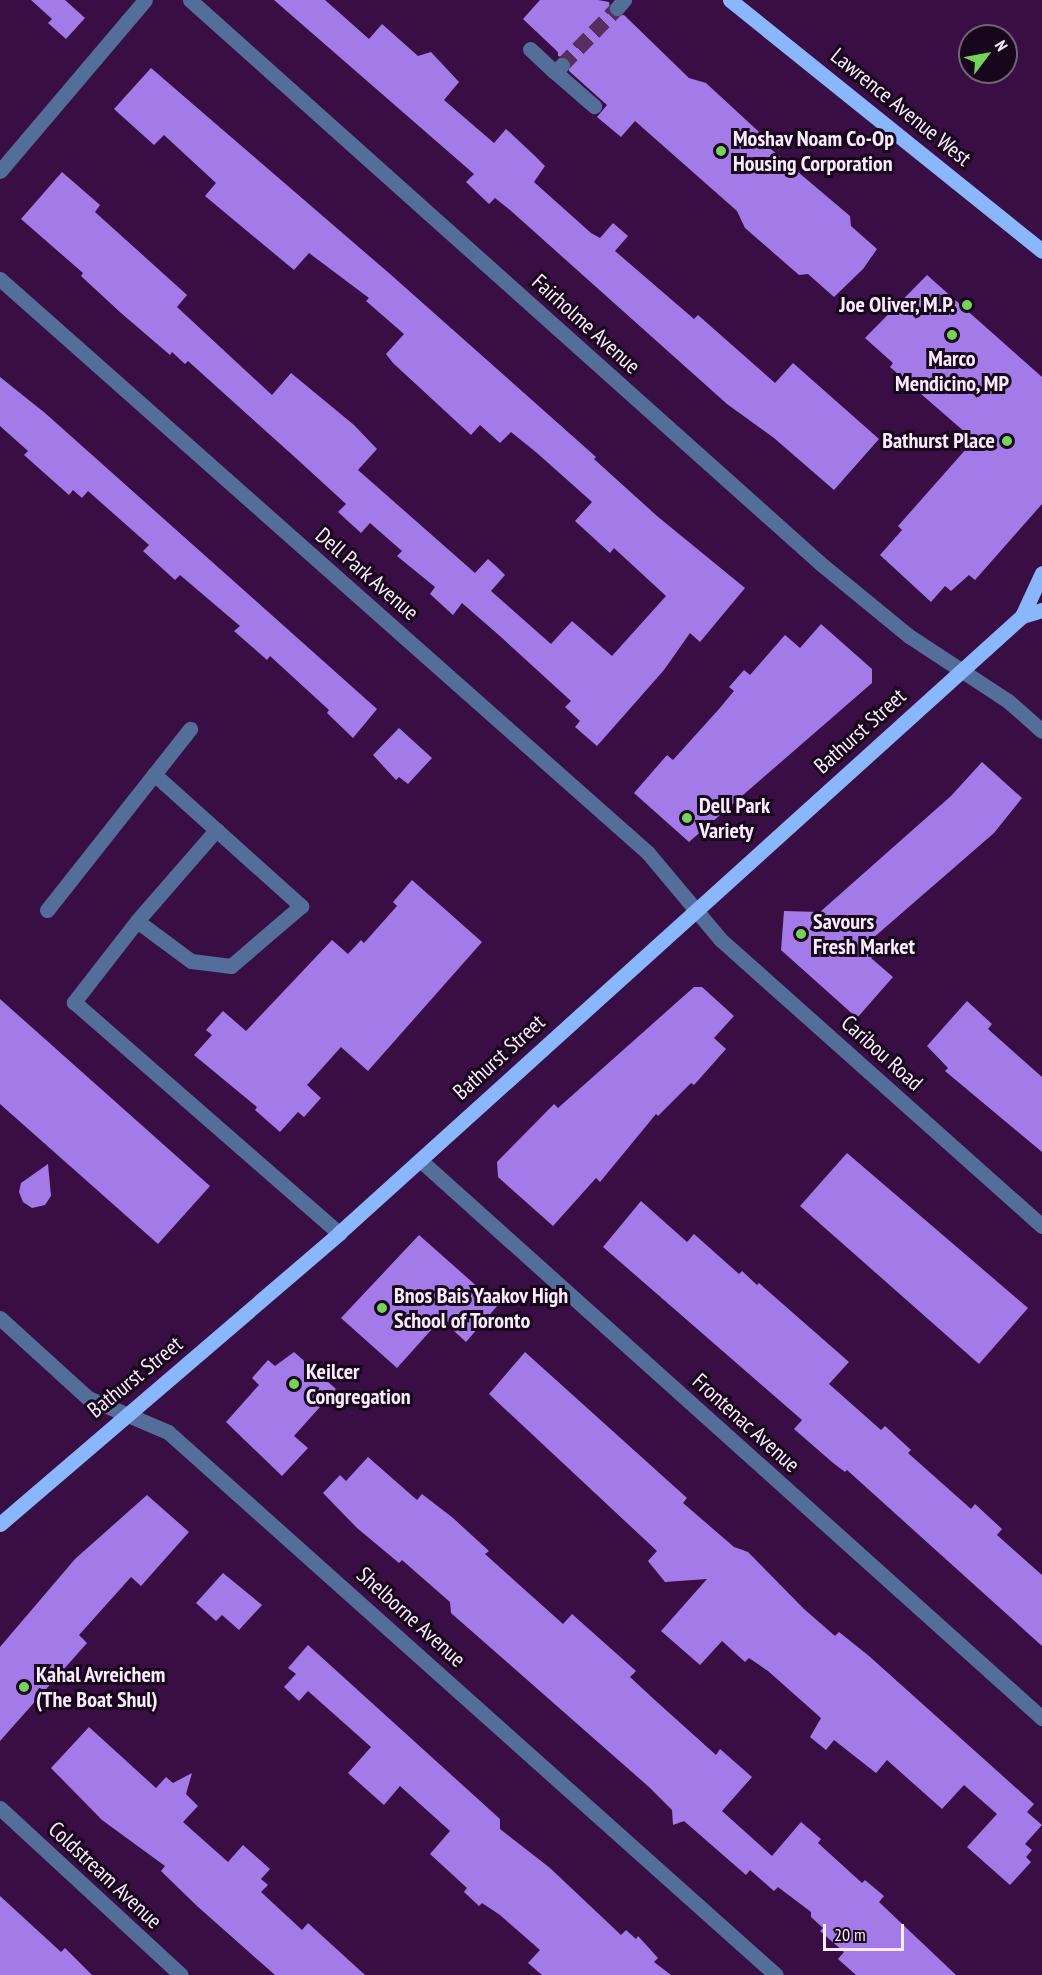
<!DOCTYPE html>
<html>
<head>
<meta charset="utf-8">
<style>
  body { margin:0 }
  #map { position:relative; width:1042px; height:1975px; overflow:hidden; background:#390e44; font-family:"PT Sans Narrow",sans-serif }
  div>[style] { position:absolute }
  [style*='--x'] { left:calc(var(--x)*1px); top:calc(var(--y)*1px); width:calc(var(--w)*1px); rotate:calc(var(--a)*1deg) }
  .building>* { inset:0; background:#a47ae9 }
  .minor-tunnel>* { height:15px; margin-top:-7.5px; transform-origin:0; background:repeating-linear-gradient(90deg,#562f60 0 15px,transparent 0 23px) }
  .minor>* { height:15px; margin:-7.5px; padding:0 7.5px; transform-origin:7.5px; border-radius:7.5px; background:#536e98 }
  .major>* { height:15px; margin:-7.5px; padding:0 7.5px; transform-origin:7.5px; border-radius:7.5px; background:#8ab6fc }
  .dots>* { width:16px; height:16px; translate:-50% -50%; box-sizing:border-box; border:3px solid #18061c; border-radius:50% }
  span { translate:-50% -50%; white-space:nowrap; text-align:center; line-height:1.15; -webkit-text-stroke:6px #18061c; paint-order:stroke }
  .street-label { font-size:22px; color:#faebfe }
  .poi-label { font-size:22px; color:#faebfe; font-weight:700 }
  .left { translate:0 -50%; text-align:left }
  .right { translate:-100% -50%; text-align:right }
  .north { position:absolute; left:958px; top:24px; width:60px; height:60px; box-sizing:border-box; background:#18061c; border:2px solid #726276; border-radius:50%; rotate:58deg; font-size:16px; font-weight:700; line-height:24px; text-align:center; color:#faebfe }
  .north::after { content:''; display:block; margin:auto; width:21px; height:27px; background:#75d25b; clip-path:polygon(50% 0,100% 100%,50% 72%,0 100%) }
  .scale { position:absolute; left:823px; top:1924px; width:81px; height:27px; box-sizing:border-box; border:3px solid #faebfe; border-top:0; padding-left:8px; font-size:18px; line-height:21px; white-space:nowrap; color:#faebfe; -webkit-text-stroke:4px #18061c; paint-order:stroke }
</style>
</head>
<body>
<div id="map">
  <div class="building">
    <i style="clip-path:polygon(31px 0,65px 0,85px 18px,66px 39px,48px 23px,52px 19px)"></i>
    <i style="clip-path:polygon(274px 0,325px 0,369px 39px,382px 24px,418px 56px,431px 52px,459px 82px,444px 100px,494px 143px,506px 129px,534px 155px,545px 166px,534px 182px,591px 233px,600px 238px,613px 223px,628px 236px,615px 251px,694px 319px,698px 315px,775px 383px,793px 363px,879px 439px,834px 490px,774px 438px,727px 404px,510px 210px,495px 198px,489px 204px,466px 182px,474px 174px)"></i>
    <i style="clip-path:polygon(540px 0,598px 0,609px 2px,611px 16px,624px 15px,689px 78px,706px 83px,758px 131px,766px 145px,850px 216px,851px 226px,877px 249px,863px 269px,834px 297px,808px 274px,799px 275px,745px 228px,737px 211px,635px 121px,621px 137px,597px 117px,607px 105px,569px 71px,569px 59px,558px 56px,558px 52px,523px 19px)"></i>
    <i style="clip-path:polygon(151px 68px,390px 274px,596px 457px,594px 459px,657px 516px,745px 588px,700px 642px,690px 633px,664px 670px,597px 746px,575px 727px,580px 721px,565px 707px,571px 701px,501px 637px,462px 603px,453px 615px,430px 594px,435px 587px,397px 556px,402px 551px,370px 523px,361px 533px,338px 512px,346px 504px,298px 460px,188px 361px,185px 364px,172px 352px,170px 355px,121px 313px,81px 276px,83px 273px,21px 219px,62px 172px,100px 205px,95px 212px,187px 295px,177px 307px,272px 395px,291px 373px,354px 425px,377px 449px,358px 470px,475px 573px,488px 559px,497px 567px,505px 575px,491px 591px,551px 644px,572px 621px,612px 656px,666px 596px,614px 548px,610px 553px,575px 521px,592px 502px,537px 453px,511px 432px,500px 443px,480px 425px,471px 435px,393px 363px,386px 354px,404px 334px,366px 301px,369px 298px,309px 253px,294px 270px,205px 196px,216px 183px,164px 135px,154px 145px,114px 109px)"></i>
    <i style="clip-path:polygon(927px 275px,1042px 377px,1042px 504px,975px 580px,969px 575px,951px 591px,945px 586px,931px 602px,880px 555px,902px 530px,898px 526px,974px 440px,890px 367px,893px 363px,865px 338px)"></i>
    <i style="clip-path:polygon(0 377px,45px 413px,377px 709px,353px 738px,327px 713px,329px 710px,270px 656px,267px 660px,234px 631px,240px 626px,180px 575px,175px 580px,143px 551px,149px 545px,88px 491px,82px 498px,73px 490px,69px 495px,24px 455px,28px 451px,0 426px)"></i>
    <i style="clip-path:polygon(821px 624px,872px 669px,872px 683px,689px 842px,634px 793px,667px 755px,673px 760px,719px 709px,734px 691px,729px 687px,744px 670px,750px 675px,785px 635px,800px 648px)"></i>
    <i style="clip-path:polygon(399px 728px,432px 758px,408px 784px,399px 777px,396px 780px,373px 755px)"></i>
    <i style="clip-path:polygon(982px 762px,1022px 798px,994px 833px,865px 945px,875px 954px,871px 958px,893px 977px,857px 1018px,781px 950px,784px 911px,820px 912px,951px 796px)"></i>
    <i style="clip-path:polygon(412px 880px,482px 942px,368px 1071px,341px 1047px,307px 1085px,321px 1098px,304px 1117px,298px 1112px,280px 1132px,255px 1110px,257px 1107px,194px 1055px,212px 1035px,206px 1030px,223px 1011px,246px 1031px,332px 940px,348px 954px,361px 940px,364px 943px,397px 906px,393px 902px)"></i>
    <i style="clip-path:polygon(694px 987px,702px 987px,734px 1016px,714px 1038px,726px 1049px,694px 1085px,691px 1083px,658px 1116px,656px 1114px,600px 1182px,596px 1178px,553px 1226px,498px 1177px,497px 1162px,554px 1104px,558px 1108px)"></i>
    <i style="clip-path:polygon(0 999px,210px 1186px,158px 1244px,0 1104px)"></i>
    <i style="clip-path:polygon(967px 1001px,992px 1024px,988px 1029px,1042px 1077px,1042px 1152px,945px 1071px,948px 1068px,927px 1046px)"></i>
    <i style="clip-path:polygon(847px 1153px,1028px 1308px,979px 1364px,800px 1206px)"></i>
    <i style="clip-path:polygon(48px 1164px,51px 1196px,45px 1205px,32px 1208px,23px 1202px,19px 1192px,21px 1183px)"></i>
    <i style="clip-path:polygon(641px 1201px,687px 1242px,694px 1234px,739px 1274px,742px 1271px,757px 1285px,759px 1283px,849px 1362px,829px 1384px,881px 1430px,885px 1426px,911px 1450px,908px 1453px,971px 1509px,975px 1504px,1002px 1529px,997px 1535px,1042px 1575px,1042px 1646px,847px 1470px,845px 1472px,832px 1462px,794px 1429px,802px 1420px,603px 1247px)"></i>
    <i style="clip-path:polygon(419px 1235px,498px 1305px,466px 1342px,441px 1319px,397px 1368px,341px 1318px)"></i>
    <i style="clip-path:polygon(294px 1352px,336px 1389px,294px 1436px,308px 1448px,282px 1476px,226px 1422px,259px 1385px,252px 1378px,268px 1360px,275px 1366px)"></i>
    <i style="clip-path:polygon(525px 1352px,687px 1498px,683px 1503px,734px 1547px,748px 1552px,804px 1609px,835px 1636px,839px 1632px,869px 1656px,1034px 1804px,1027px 1812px,1042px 1825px,1025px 1844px,1032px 1850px,1026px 1857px,1031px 1862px,1010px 1885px,967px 1847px,997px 1814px,964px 1785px,942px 1809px,887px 1760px,876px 1773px,834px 1740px,826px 1750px,810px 1737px,821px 1718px,768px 1671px,749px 1658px,745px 1662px,722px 1641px,700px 1665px,661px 1631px,707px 1579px,665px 1582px,648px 1561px,657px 1551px,489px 1394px)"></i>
    <i style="clip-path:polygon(368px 1457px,417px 1500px,422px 1494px,453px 1518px,489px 1551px,485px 1554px,563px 1624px,572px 1614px,636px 1671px,630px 1677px,657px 1702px,716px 1755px,720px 1749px,752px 1777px,722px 1811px,772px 1856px,801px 1822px,821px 1839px,818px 1843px,862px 1883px,865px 1880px,884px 1896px,879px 1902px,956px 1975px,856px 1975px,838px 1959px,844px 1952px,820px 1931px,823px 1928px,811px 1917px,811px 1912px,778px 1887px,774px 1891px,750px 1870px,746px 1875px,684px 1821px,673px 1825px,672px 1810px,649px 1787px,451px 1613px,450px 1602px,402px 1560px,399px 1563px,357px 1528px,323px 1493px,340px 1475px,346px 1481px)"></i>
    <i style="clip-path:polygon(147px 1495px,189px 1532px,141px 1586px,131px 1577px,79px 1635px,87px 1643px,0 1741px,0 1647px,75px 1559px)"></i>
    <i style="clip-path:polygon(223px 1573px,262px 1605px,239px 1630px,222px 1615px,216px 1621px,196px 1603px)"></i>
    <i style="clip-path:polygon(308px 1645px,500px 1819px,500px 1829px,550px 1868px,621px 1935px,626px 1930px,636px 1939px,638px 1936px,658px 1958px,654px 1962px,671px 1975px,542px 1975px,528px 1963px,540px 1950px,500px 1915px,482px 1903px,479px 1906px,464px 1892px,467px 1888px,430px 1854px,450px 1831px,400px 1786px,384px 1805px,348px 1773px,371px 1747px,308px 1691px,299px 1701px,284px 1687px,296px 1674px,288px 1668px)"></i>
    <i style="clip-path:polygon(89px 1727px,156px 1788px,166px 1777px,173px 1783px,192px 1773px,186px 1794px,198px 1806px,183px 1822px,228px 1862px,243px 1845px,270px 1869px,261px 1879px,268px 1885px,261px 1892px,302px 1930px,308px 1923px,365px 1975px,275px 1975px,197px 1906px,161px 1871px,165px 1866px,102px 1820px,51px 1768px)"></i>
    <i style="clip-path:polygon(0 1896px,61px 1952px,65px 1948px,92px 1975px,0 1975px)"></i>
  </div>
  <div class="minor-tunnel">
    <i style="--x:562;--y:65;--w:79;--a:-46"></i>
  </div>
  <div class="minor">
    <i style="--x:190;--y:0;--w:846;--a:41.79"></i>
    <i style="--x:821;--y:564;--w:114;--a:39.3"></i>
    <i style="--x:909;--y:636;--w:118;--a:33.3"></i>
    <i style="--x:1008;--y:701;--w:45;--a:41.4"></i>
    <i style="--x:617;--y:8;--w:11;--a:-49"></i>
    <i style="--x:530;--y:49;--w:34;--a:43"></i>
    <i style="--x:562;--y:65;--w:10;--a:135"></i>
    <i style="--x:555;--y:72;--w:52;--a:41.1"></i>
    <i style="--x:0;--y:171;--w:224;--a:-49.7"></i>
    <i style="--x:0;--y:279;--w:866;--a:41.53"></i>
    <i style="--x:648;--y:853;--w:114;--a:50"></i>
    <i style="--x:721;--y:940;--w:430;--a:41.7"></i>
    <i style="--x:154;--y:774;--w:198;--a:41.9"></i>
    <i style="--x:301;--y:906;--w:92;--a:139.4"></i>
    <i style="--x:231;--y:966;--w:40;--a:-172.9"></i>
    <i style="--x:191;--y:961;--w:67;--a:-143.5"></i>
    <i style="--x:137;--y:921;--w:103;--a:127.9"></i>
    <i style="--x:74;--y:1002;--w:352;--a:41.1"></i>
    <i style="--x:47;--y:910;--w:231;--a:-51.7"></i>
    <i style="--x:137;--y:921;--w:121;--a:-49"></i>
    <i style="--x:420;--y:1160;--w:836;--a:41.9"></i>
    <i style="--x:0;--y:1318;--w:119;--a:42.3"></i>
    <i style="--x:88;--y:1398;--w:87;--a:23"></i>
    <i style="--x:168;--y:1432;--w:815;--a:41.77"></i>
    <i style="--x:0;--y:1808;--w:246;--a:42.7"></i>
  </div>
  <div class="major">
    <i style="--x:730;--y:0;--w:400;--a:38.8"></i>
    <i style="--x:1022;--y:616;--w:47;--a:-65.1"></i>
    <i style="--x:0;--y:1524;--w:447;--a:-40.6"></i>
    <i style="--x:339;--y:1233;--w:920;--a:-42.09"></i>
    <i style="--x:1022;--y:616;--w:21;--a:-17"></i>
  </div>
  <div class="dots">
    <i style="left:721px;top:151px;background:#75d25b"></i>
    <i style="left:967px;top:305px;background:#75d25b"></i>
    <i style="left:952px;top:335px;background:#75d25b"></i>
    <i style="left:1007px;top:441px;background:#75d25b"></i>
    <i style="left:687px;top:818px;background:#75d25b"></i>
    <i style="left:801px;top:934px;background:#75d25b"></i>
    <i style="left:382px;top:1308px;background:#75d25b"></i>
    <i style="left:294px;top:1384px;background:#75d25b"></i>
    <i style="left:24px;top:1687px;background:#75d25b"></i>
  </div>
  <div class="street-label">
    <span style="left:901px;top:107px;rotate:39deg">Lawrence Avenue West</span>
    <span style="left:586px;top:324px;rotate:42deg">Fairholme Avenue</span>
    <span style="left:367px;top:574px;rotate:41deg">Dell Park Avenue</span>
    <span style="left:860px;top:731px;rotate:-42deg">Bathurst Street</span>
    <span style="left:882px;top:1053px;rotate:42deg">Caribou Road</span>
    <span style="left:499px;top:1057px;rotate:-42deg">Bathurst Street</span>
    <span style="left:135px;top:1377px;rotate:-39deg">Bathurst Street</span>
    <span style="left:746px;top:1423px;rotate:42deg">Frontenac Avenue</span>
    <span style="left:411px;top:1617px;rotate:42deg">Shelborne Avenue</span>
    <span style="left:105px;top:1875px;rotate:43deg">Coldstream Avenue</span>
  </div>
  <div class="poi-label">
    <span class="left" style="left:733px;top:151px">Moshav Noam Co-Op<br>Housing Corporation</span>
    <span class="right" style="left:955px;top:305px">Joe Oliver, M.P.</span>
    <span style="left:952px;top:371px">Marco<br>Mendicino, MP</span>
    <span class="right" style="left:995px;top:441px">Bathurst Place</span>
    <span class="left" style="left:699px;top:818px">Dell Park<br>Variety</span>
    <span class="left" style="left:813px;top:934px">Savours<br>Fresh Market</span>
    <span class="left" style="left:394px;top:1308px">Bnos Bais Yaakov High<br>School of Toronto</span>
    <span class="left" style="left:306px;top:1384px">Keilcer<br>Congregation</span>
    <span class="left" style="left:36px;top:1687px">Kahal Avreichem<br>(The Boat Shul)</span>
  </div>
  <div class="north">N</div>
  <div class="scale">20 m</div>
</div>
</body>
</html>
